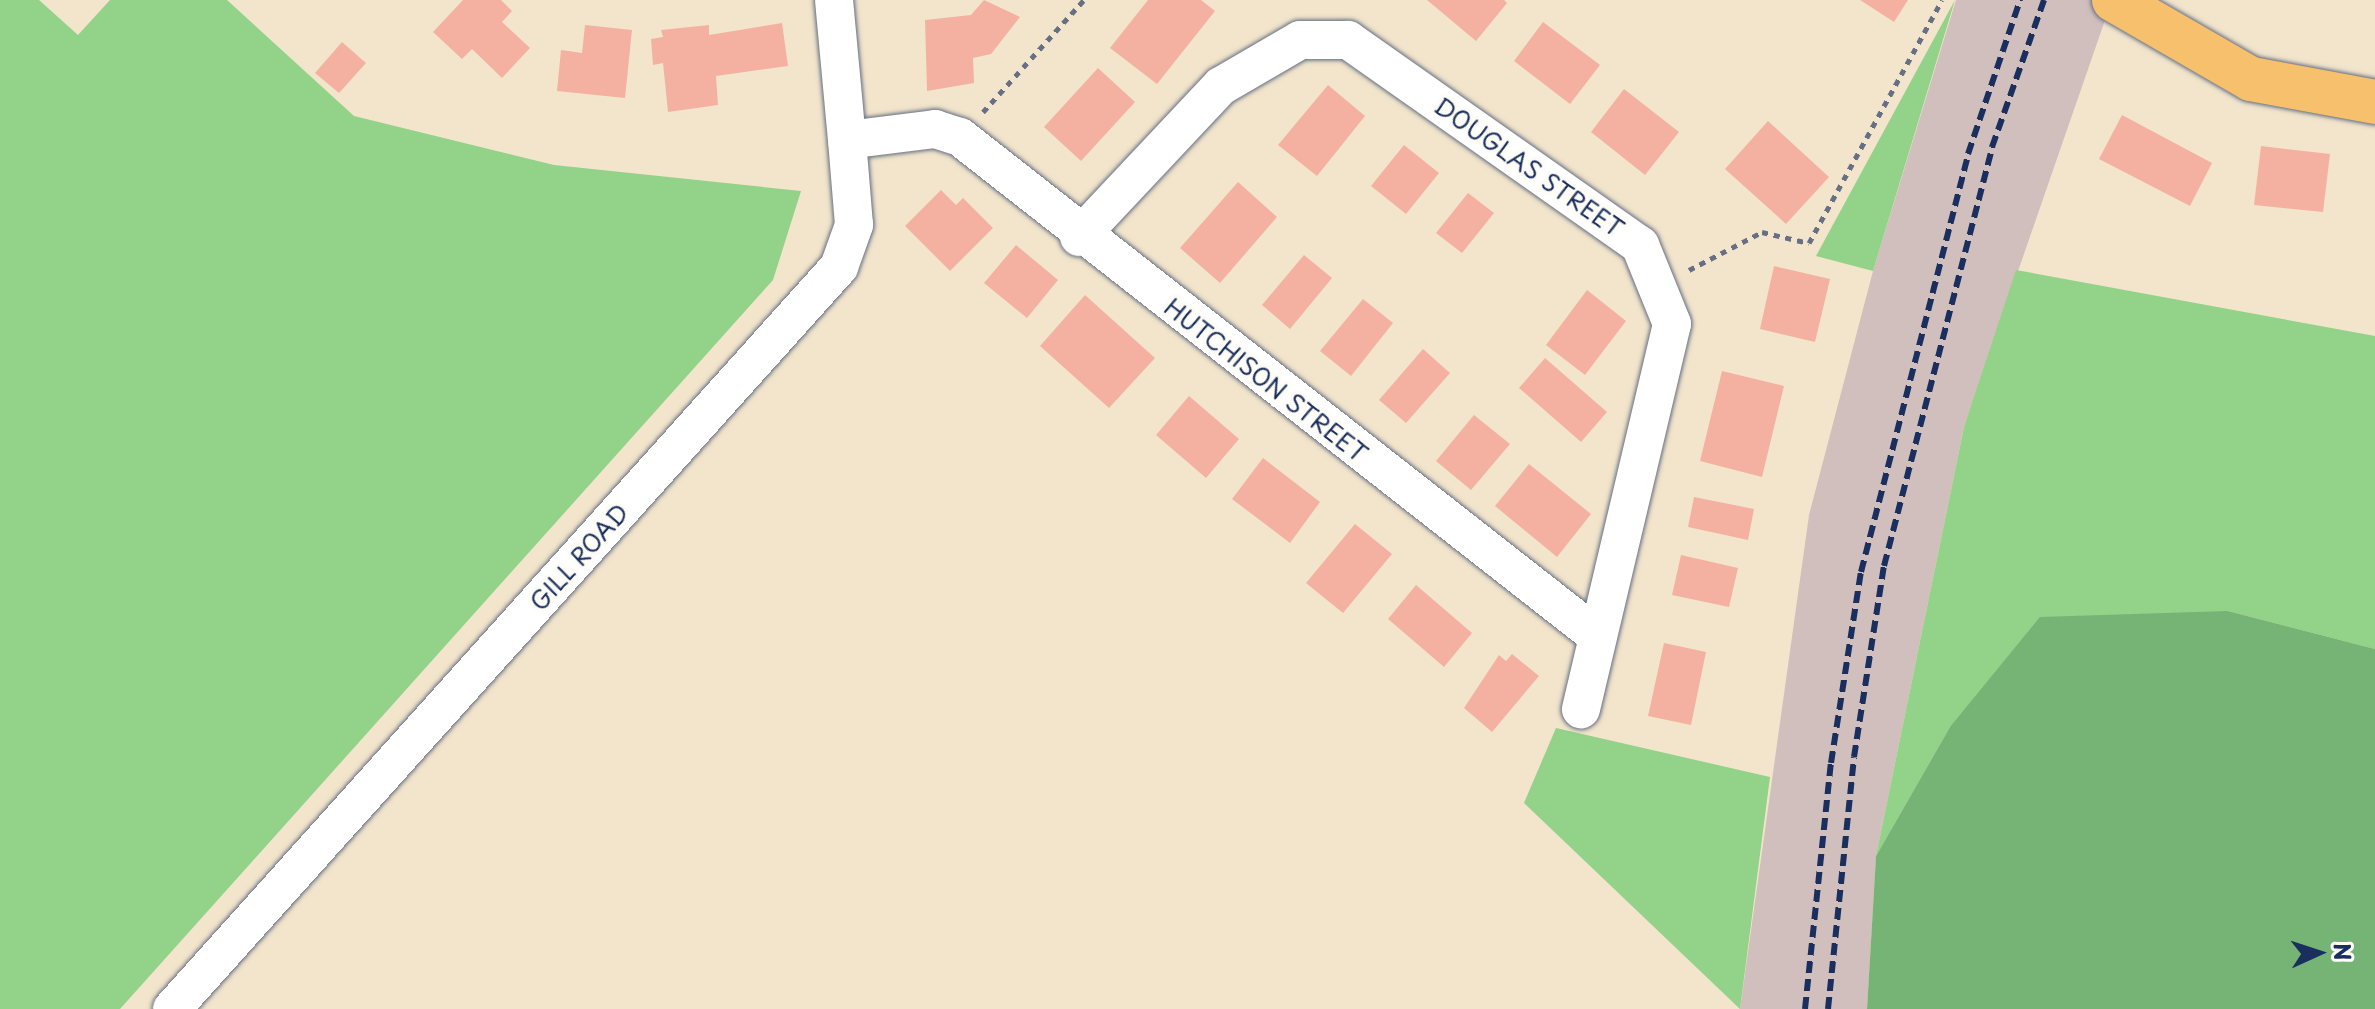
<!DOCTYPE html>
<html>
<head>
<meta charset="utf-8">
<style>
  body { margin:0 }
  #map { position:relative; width:2375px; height:1009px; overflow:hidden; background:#f2e5cb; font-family:"Playpen Sans",sans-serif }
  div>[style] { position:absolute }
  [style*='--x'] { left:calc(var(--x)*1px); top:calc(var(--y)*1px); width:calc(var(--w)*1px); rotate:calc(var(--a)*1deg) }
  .industrial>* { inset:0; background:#d1bfbd }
  .green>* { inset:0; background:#92d289 }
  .forest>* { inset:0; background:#75b475 }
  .building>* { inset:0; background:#f4b1a2 }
  .path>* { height:5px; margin-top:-2.5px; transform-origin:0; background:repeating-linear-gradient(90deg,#666f84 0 6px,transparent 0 12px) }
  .roads { filter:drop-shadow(0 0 2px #666f84) drop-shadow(0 0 2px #666f84) }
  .minor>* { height:38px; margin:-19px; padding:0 19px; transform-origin:19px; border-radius:19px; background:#fff }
  .primary>* { height:44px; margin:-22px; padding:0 22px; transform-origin:22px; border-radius:22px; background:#f7c06c }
  .rail>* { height:6px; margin-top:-3px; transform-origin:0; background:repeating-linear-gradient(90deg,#1b2f5e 0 12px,transparent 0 18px) }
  span { translate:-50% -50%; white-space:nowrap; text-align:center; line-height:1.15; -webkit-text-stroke:8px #fdfcf7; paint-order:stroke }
  .street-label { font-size:24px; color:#1b2f5e }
  .north { position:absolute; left:2279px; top:913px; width:80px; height:80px; -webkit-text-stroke:6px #fdfcf7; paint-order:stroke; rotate:87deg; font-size:22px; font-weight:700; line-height:32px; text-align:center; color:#1b2f5e }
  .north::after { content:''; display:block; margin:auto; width:28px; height:36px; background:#1b2f5e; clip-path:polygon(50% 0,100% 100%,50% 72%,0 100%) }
</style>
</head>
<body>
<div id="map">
  <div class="industrial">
    <i style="clip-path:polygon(1956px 0,2112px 0,1964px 427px,1876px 856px,1867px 1009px,1740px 1009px,1809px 515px,1873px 271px)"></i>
  </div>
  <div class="green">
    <i style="clip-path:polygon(0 0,39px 0,78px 35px,110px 0,227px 0,354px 116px,554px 165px,801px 191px,773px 280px,120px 1009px,0 1009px)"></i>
    <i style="clip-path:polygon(1955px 0,1873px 271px,1816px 256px)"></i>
    <i style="clip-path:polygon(2016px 270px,2375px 336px,2375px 649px,2228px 611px,1950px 727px,1876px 856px,1964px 427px)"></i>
    <i style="clip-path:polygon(1556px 728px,1770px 777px,1740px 1009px,1524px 803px)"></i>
  </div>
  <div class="forest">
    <i style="clip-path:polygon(2228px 611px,2375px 649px,2375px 1009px,1867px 1009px,1876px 856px,1950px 727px,2040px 617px)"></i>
  </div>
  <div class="building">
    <i style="clip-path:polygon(463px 0,501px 0,512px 11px,502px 22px,530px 48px,502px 78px,472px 49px,462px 59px,433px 32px)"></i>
    <i style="clip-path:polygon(984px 0,1020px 17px,991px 54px,973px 58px,974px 83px,927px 91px,925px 20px,971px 15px)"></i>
    <i style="clip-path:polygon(1148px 0,1201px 0,1215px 11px,1157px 84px,1110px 48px)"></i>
    <i style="clip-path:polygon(1427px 0,1504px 0,1507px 3px,1476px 41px)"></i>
    <i style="clip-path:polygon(1860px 0,1908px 0,1894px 22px)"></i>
    <i style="clip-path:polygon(1543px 22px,1600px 65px,1570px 104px,1514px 61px)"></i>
    <i style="clip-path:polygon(782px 23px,788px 66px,716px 76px,718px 105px,668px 112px,663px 63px,653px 65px,651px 39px,663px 37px,661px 30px,709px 25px,709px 35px)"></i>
    <i style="clip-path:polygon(585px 25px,632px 30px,625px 98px,557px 91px,561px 50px,582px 53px)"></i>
    <i style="clip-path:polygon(342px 42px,366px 63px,339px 93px,315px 73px)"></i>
    <i style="clip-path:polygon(1098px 68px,1135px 102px,1081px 161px,1044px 127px)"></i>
    <i style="clip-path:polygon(1328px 85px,1365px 116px,1317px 176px,1278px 145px)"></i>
    <i style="clip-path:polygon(1624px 89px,1679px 132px,1645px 175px,1591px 132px)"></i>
    <i style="clip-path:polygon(2122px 115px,2212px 163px,2190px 206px,2099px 159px)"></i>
    <i style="clip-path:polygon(1768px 121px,1829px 177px,1786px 224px,1725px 169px)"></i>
    <i style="clip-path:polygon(1404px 145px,1439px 173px,1406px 214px,1371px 186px)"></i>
    <i style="clip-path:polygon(2261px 146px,2330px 154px,2323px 212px,2254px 205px)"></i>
    <i style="clip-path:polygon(1238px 182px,1277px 217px,1220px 283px,1180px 248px)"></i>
    <i style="clip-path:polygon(941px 190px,956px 205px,963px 198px,993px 228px,950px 271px,905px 226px)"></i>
    <i style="clip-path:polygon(1468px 193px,1494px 213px,1462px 253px,1436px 233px)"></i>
    <i style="clip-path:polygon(1016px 245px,1058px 280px,1027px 318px,984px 283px)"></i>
    <i style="clip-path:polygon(1304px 255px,1332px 278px,1290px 329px,1262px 305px)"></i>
    <i style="clip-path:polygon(1774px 266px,1830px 279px,1815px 342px,1760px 329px)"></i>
    <i style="clip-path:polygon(1587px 290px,1626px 321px,1585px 375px,1546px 345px)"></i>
    <i style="clip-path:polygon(1085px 295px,1155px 358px,1109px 408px,1040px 346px)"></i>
    <i style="clip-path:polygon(1363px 299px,1393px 323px,1351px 376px,1320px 351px)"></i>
    <i style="clip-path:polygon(1423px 349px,1450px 373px,1406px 423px,1379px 400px)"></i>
    <i style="clip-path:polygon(1545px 358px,1607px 412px,1581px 442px,1519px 388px)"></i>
    <i style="clip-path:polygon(1722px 371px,1784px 386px,1762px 477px,1700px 461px)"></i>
    <i style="clip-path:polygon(1189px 396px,1239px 439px,1206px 478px,1156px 435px)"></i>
    <i style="clip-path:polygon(1474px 415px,1510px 444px,1471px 490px,1436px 461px)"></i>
    <i style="clip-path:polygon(1263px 458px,1320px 502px,1290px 543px,1232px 499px)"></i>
    <i style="clip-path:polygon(1529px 464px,1591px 514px,1557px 557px,1495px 506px)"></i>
    <i style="clip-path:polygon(1694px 497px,1754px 509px,1748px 540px,1688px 527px)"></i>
    <i style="clip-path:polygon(1355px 524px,1392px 554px,1343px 613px,1306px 583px)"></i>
    <i style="clip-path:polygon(1681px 555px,1738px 568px,1729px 607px,1672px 595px)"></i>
    <i style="clip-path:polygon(1416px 585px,1472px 633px,1444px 667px,1388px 619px)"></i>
    <i style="clip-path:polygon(1664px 643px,1706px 652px,1691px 725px,1648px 716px)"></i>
    <i style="clip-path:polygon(1512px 654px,1539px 676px,1492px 732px,1464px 708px,1499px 655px,1506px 661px)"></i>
  </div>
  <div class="path">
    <i style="--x:983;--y:112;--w:151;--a:-48"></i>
    <i style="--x:1689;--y:270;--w:82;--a:-27.5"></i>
    <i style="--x:1762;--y:232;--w:48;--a:13.2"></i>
    <i style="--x:1809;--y:243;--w:277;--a:-61.3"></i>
  </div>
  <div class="roads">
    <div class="minor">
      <i style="--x:834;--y:0;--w:141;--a:84.7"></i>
      <i style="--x:1079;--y:237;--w:207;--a:-46.8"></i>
      <i style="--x:1221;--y:86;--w:91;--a:-30.2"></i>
      <i style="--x:1300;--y:40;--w:48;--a:0"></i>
      <i style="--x:1348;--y:40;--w:357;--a:35.1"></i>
      <i style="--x:1640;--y:245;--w:85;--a:67.9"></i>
      <i style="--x:1672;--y:324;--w:396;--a:103.3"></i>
      <i style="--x:172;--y:1009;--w:998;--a:-48.05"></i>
      <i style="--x:839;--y:267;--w:45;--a:-70.3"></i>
      <i style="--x:854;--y:225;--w:85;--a:-94.7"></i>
      <i style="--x:847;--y:140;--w:89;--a:-7.1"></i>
      <i style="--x:935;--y:129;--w:26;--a:18"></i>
      <i style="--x:960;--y:137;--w:808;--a:38.06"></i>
    </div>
    <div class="primary">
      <i style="--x:2114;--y:0;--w:158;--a:30"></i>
      <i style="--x:2251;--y:79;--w:126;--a:10.5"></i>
    </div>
  </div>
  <div class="rail">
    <i style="--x:1805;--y:1009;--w:247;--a:-84"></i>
    <i style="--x:1831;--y:763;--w:193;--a:-81.1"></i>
    <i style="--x:1861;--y:572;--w:431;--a:-75.6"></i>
    <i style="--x:1968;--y:154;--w:163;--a:-71.3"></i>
    <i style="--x:1828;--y:1009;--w:253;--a:-84.1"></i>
    <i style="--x:1854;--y:757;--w:193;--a:-81.1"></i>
    <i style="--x:1884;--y:566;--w:433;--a:-75.5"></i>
    <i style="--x:1992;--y:147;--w:156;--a:-70.5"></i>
  </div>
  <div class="street-label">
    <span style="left:1529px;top:167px;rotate:35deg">DOUGLAS STREET</span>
    <span style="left:1266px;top:380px;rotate:38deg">HUTCHISON STREET</span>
    <span style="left:579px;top:557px;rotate:-48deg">GILL ROAD</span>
  </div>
  <div class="north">N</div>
</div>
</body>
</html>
